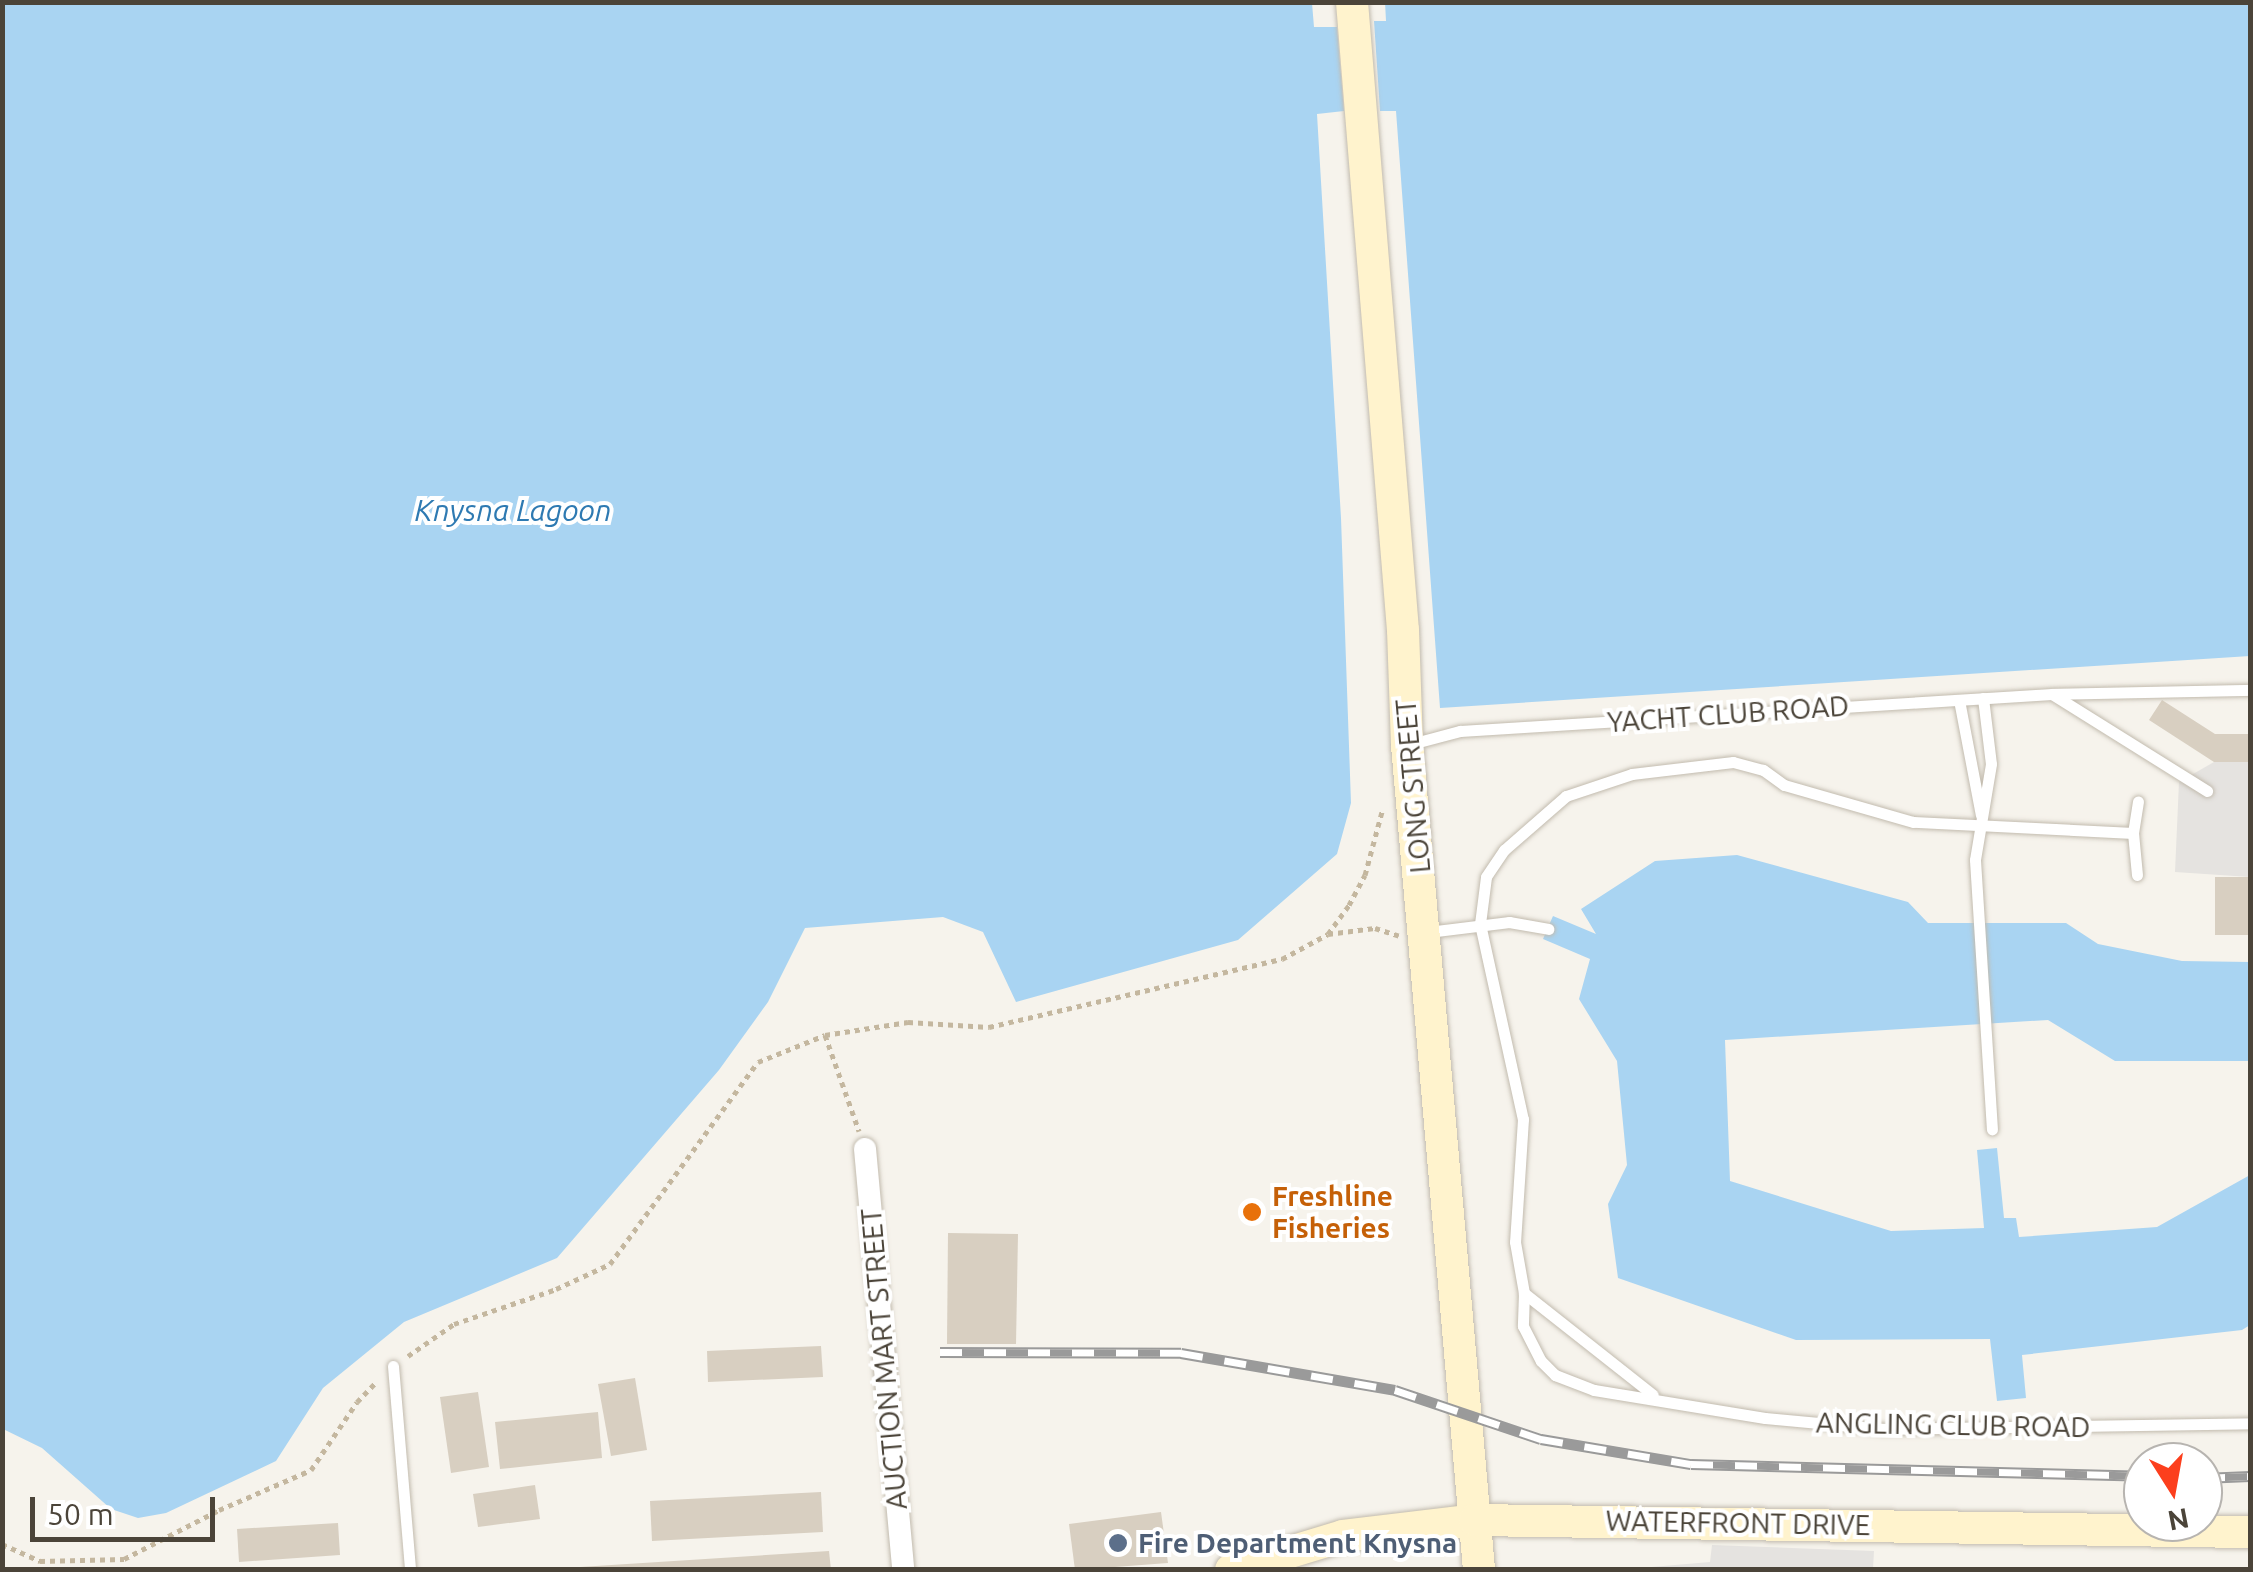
<!DOCTYPE html>
<html>
<head>
<meta charset="utf-8">
<style>
  body { margin:0 }
  #map { position:relative; width:2253px; height:1572px; overflow:hidden; background:#f6f3ec; font-family:Ubuntu,sans-serif }
  div>[style] { position:absolute }
  [style*='--x'] { left:calc(var(--x)*1px); top:calc(var(--y)*1px); width:calc(var(--w)*1px); rotate:calc(var(--a)*1deg) }
  .parking>* { inset:0; background:#e5e3e0 }
  .water>* { inset:0; background:#a9d4f2 }
  .building>* { inset:0; background:#d8cfc1 }
  .path>* { height:5px; margin-top:-2.5px; transform-origin:0; background:repeating-linear-gradient(90deg,#c4b79f 0 5px,transparent 0 10px) }
  .roads { filter:drop-shadow(0 0 2px #c2bbae) drop-shadow(0 0 2px #c2bbae) }
  .lane>* { height:11px; margin:-5.5px; padding:0 5.5px; transform-origin:5.5px; border-radius:5.5px; background:#fff }
  .street>* { height:22px; margin:-11px; padding:0 11px; transform-origin:11px; border-radius:11px; background:#fff }
  .secondary>* { height:32px; margin:-16px; padding:0 16px; transform-origin:16px; border-radius:16px; background:#fff3cd }
  .rail>* { height:11px; margin-top:-5.5px; transform-origin:0; background:repeating-linear-gradient(90deg,#fff 0 22px,#9a9a9a 0 44px); box-sizing:border-box; border-block:2px solid #9a9a9a }
  .dots>* { width:28px; height:28px; translate:-50% -50%; box-sizing:border-box; border:5px solid #fff; border-radius:50% }
  span { translate:-50% -50%; white-space:nowrap; text-align:center; line-height:1.15; -webkit-text-stroke:8px #fff; paint-order:stroke }
  .street-label { font-size:28px; color:#4b4439 }
  .food-label { font-size:28px; color:#c56008; font-weight:700 }
  .left { translate:0 -50%; text-align:left }
  .service-label { font-size:28px; color:#4e5e75; font-weight:700 }
  .water-label { font-size:30px; color:#2e7ab2; font-style:italic }
  .frame { position:absolute; inset:0; border:5px solid #4b4439; pointer-events:none }
  .north { position:absolute; left:2123px; top:1442px; width:100px; height:100px; box-sizing:border-box; background:#fff; border:2px solid #b7b4b0; border-radius:50%; rotate:169deg; font-size:28px; font-weight:700; line-height:40px; text-align:center; color:#4b4439 }
  .north::after { content:''; display:block; margin:auto; width:35px; height:45px; background:#fc3f1d; clip-path:polygon(50% 0,100% 100%,50% 72%,0 100%) }
  .scale { position:absolute; left:30px; top:1497px; width:185px; height:45px; box-sizing:border-box; border:5px solid #4b4439; border-top:0; padding-left:12px; font-size:30px; line-height:35px; white-space:nowrap; color:#4b4439; -webkit-text-stroke:8px #fff; paint-order:stroke }
</style>
</head>
<body>
<div id="map">
  <div class="parking">
    <i style="clip-path:polygon(2214px 762px,2250px 762px,2250px 877px,2175px 872px,2179px 782px)"></i>
    <i style="clip-path:polygon(1712px 1545px,1874px 1551px,1873px 1569px,1628px 1569px,1710px 1562px)"></i>
  </div>
  <div class="water">
    <i style="clip-path:polygon(1385px 2px,2250px 3px,2250px 656px,1440px 708px,1396px 111px,1380px 111px,1374px 21px,1386px 21px)"></i>
    <i style="clip-path:polygon(2px 3px,1312px 3px,1314px 27px,1337px 27px,1344px 111px,1317px 114px,1341px 518px,1351px 803px,1337px 854px,1238px 940px,1016px 1002px,983px 932px,943px 917px,805px 928px,768px 1002px,719px 1070px,557px 1258px,404px 1322px,323px 1388px,276px 1461px,166px 1513px,138px 1518px,111px 1509px,42px 1448px,3px 1429px)"></i>
    <i style="clip-path:polygon(1737px 855px,1908px 902px,1928px 923px,2066px 923px,2098px 944px,2182px 961px,2250px 962px,2250px 1061px,2115px 1061px,2048px 1020px,1725px 1040px,1730px 1181px,1891px 1231px,1984px 1228px,1977px 1150px,1997px 1148px,2004px 1218px,2016px 1218px,2019px 1237px,2157px 1227px,2250px 1175px,2250px 1325px,2242px 1330px,2022px 1355px,2026px 1398px,1997px 1401px,1990px 1339px,1796px 1340px,1618px 1278px,1608px 1204px,1627px 1165px,1617px 1061px,1579px 999px,1590px 959px,1543px 939px,1553px 916px,1596px 934px,1581px 909px,1655px 861px)"></i>
  </div>
  <div class="building">
    <i style="clip-path:polygon(2162px 700px,2215px 734px,2250px 734px,2250px 762px,2214px 762px,2149px 720px)"></i>
    <i style="clip-path:polygon(2215px 877px,2250px 877px,2250px 935px,2215px 935px)"></i>
    <i style="clip-path:polygon(948px 1233px,1018px 1234px,1016px 1344px,947px 1344px)"></i>
    <i style="clip-path:polygon(821px 1346px,823px 1377px,708px 1382px,707px 1351px)"></i>
    <i style="clip-path:polygon(635px 1378px,647px 1450px,611px 1456px,598px 1384px)"></i>
    <i style="clip-path:polygon(478px 1392px,489px 1467px,451px 1473px,440px 1397px)"></i>
    <i style="clip-path:polygon(598px 1412px,602px 1458px,500px 1469px,495px 1422px)"></i>
    <i style="clip-path:polygon(535px 1485px,540px 1519px,478px 1527px,473px 1494px)"></i>
    <i style="clip-path:polygon(821px 1492px,823px 1532px,652px 1541px,650px 1501px)"></i>
    <i style="clip-path:polygon(1161px 1512px,1168px 1563px,1075px 1570px,1069px 1524px)"></i>
    <i style="clip-path:polygon(338px 1523px,340px 1555px,239px 1562px,237px 1529px)"></i>
    <i style="clip-path:polygon(829px 1551px,831px 1570px,580px 1570px,580px 1567px)"></i>
  </div>
  <div class="path">
    <i style="--x:1328;--y:934;--w:47;--a:-7.3"></i>
    <i style="--x:1375;--y:928;--w:25;--a:18"></i>
    <i style="--x:825;--y:1035;--w:102;--a:70.5"></i>
    <i style="--x:408;--y:1356;--w:56;--a:-34.8"></i>
    <i style="--x:454;--y:1324;--w:108;--a:-18.9"></i>
    <i style="--x:556;--y:1289;--w:60;--a:-24.8"></i>
    <i style="--x:610;--y:1264;--w:250;--a:-53.8"></i>
    <i style="--x:758;--y:1062;--w:72;--a:-21.9"></i>
    <i style="--x:825;--y:1035;--w:84;--a:-8.9"></i>
    <i style="--x:908;--y:1022;--w:81;--a:3.5"></i>
    <i style="--x:989;--y:1027;--w:301;--a:-13.1"></i>
    <i style="--x:1282;--y:959;--w:52;--a:-28.5"></i>
    <i style="--x:1328;--y:934;--w:36;--a:-54"></i>
    <i style="--x:1349;--y:905;--w:34;--a:-62"></i>
    <i style="--x:1365;--y:875;--w:69;--a:-75"></i>
    <i style="--x:2;--y:1544;--w:42;--a:24.1"></i>
    <i style="--x:40;--y:1561;--w:84;--a:-1.4"></i>
    <i style="--x:124;--y:1559;--w:107;--a:-27.3"></i>
    <i style="--x:219;--y:1510;--w:100;--a:-23.5"></i>
    <i style="--x:311;--y:1470;--w:82;--a:-55.9"></i>
    <i style="--x:357;--y:1402;--w:28;--a:-46"></i>
  </div>
  <div class="roads">
    <div class="lane">
      <i style="--x:2052;--y:694;--w:183;--a:32"></i>
      <i style="--x:1983;--y:698;--w:66;--a:83.1"></i>
      <i style="--x:1991;--y:764;--w:97;--a:99.5"></i>
      <i style="--x:1975;--y:860;--w:270;--a:86.4"></i>
      <i style="--x:1959;--y:700;--w:117;--a:79.2"></i>
      <i style="--x:1411;--y:744;--w:51;--a:-14.9"></i>
      <i style="--x:1460;--y:731;--w:593;--a:-3.58"></i>
      <i style="--x:2052;--y:694;--w:198;--a:-1.2"></i>
      <i style="--x:2133;--y:833;--w:220;--a:-177.1"></i>
      <i style="--x:1913;--y:822;--w:134;--a:-164"></i>
      <i style="--x:1784;--y:785;--w:26;--a:-144"></i>
      <i style="--x:1763;--y:770;--w:31;--a:-165"></i>
      <i style="--x:1733;--y:762;--w:102;--a:173.2"></i>
      <i style="--x:1632;--y:774;--w:70;--a:161.6"></i>
      <i style="--x:1566;--y:796;--w:82;--a:138.9"></i>
      <i style="--x:1504;--y:850;--w:32;--a:124"></i>
      <i style="--x:1486;--y:877;--w:47;--a:97.3"></i>
      <i style="--x:1480;--y:924;--w:200;--a:77.6"></i>
      <i style="--x:1523;--y:1119;--w:123;--a:93.7"></i>
      <i style="--x:1515;--y:1242;--w:52;--a:80"></i>
      <i style="--x:1524;--y:1293;--w:33;--a:92"></i>
      <i style="--x:1523;--y:1326;--w:39;--a:63"></i>
      <i style="--x:1541;--y:1361;--w:20;--a:45"></i>
      <i style="--x:1555;--y:1375;--w:42;--a:21"></i>
      <i style="--x:1594;--y:1390;--w:173;--a:9.3"></i>
      <i style="--x:1765;--y:1418;--w:119;--a:5.3"></i>
      <i style="--x:1883;--y:1429;--w:367;--a:-0.9"></i>
      <i style="--x:2137;--y:875;--w:42;--a:-95.4"></i>
      <i style="--x:2133;--y:833;--w:32;--a:-81"></i>
      <i style="--x:1428;--y:932;--w:82;--a:-7"></i>
      <i style="--x:1509;--y:922;--w:40;--a:10"></i>
      <i style="--x:1524;--y:1293;--w:164;--a:38.3"></i>
      <i style="--x:393;--y:1366;--w:205;--a:85.2"></i>
    </div>
    <div class="street">
      <i style="--x:865;--y:1149;--w:423;--a:84.8"></i>
    </div>
    <div class="secondary">
      <i style="--x:1352;--y:2;--w:630;--a:85.36"></i>
      <i style="--x:1403;--y:630;--w:115;--a:88"></i>
      <i style="--x:1407;--y:745;--w:828;--a:85.01"></i>
      <i style="--x:1231;--y:1570;--w:117;--a:-16.9"></i>
      <i style="--x:1343;--y:1536;--w:133;--a:-6.9"></i>
      <i style="--x:1475;--y:1520;--w:775;--a:0.89"></i>
    </div>
  </div>
  <div class="rail">
    <i style="--x:940;--y:1352;--w:241;--a:0.2"></i>
    <i style="--x:1181;--y:1353;--w:217;--a:9.8"></i>
    <i style="--x:1395;--y:1390;--w:154;--a:18.6"></i>
    <i style="--x:1541;--y:1439;--w:152;--a:9.5"></i>
    <i style="--x:1691;--y:1464;--w:452;--a:1.5"></i>
    <i style="--x:2203;--y:1478;--w:47;--a:-2.4"></i>
  </div>
  <div class="dots">
    <i style="left:1252px;top:1212px;background:#e8710a"></i>
    <i style="left:1118px;top:1543px;background:#5c6f8a"></i>
  </div>
  <div class="street-label">
    <span style="left:1728px;top:714px;rotate:-4deg">YACHT CLUB ROAD</span>
    <span style="left:1413px;top:786px;rotate:-95deg">LONG STREET</span>
    <span style="left:884px;top:1359px;rotate:-95deg">AUCTION MART STREET</span>
    <span style="left:1953px;top:1425px;rotate:1deg">ANGLING CLUB ROAD</span>
    <span style="left:1738px;top:1523px;rotate:1deg">WATERFRONT DRIVE</span>
  </div>
  <div class="food-label">
    <span class="left" style="left:1272px;top:1212px">Freshline<br>Fisheries</span>
  </div>
  <div class="service-label">
    <span class="left" style="left:1138px;top:1543px">Fire Department Knysna</span>
  </div>
  <div class="water-label">
    <span style="left:513px;top:510px">Knysna Lagoon</span>
  </div>
  <div class="frame"></div>
  <div class="north">N</div>
  <div class="scale">50 m</div>
</div>
</body>
</html>
